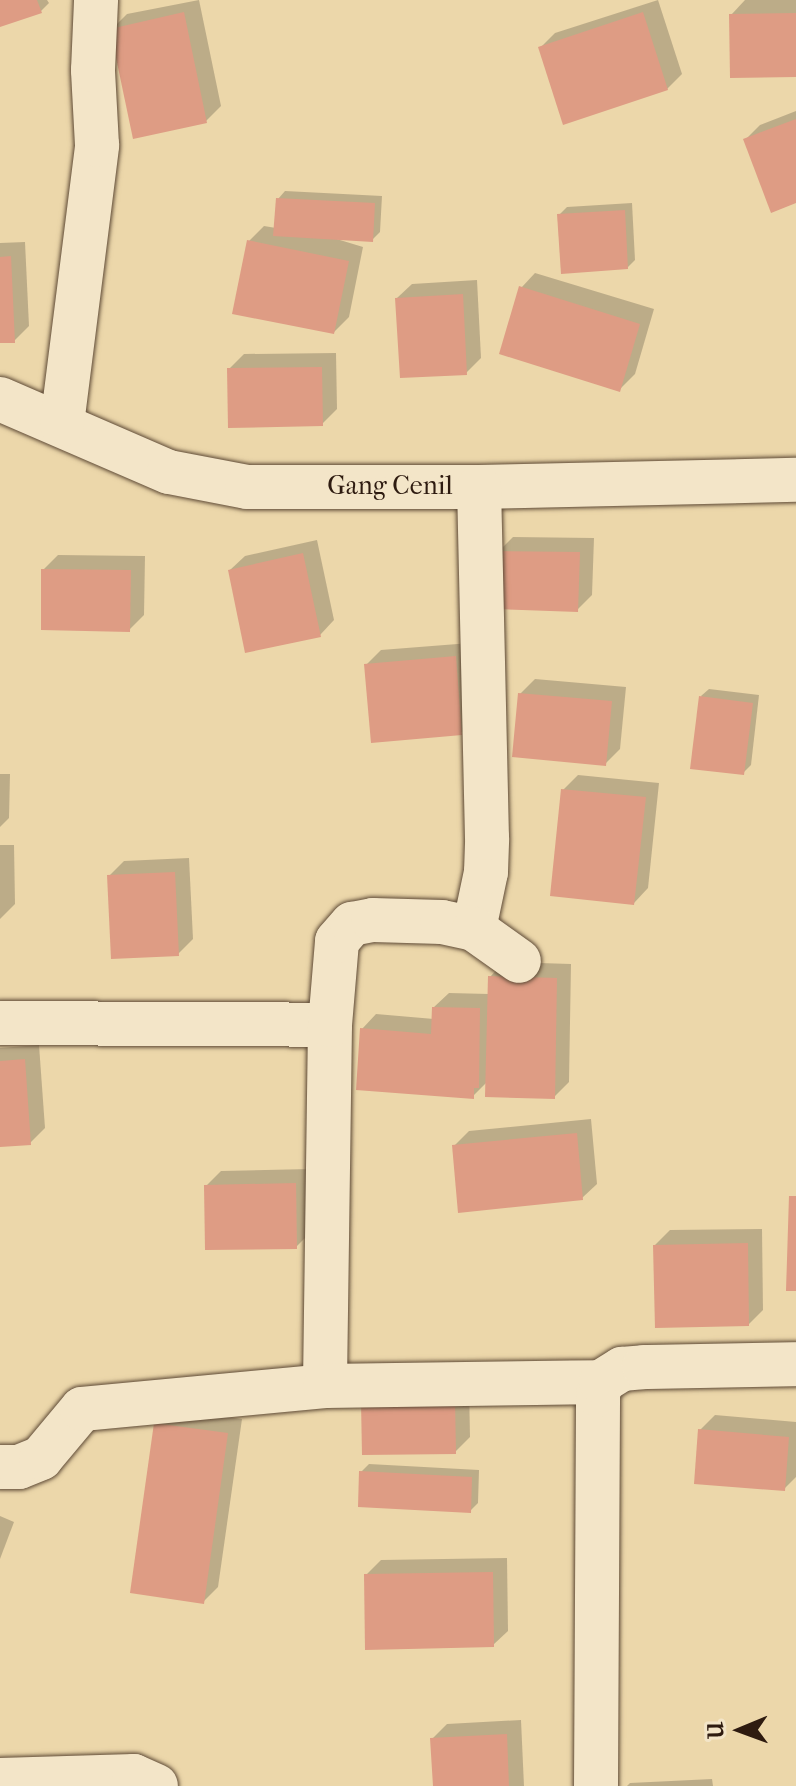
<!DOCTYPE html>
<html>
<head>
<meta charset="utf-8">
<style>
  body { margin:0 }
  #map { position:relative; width:796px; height:1786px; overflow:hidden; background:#ecd7aa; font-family:"IM FELL French Canon",serif }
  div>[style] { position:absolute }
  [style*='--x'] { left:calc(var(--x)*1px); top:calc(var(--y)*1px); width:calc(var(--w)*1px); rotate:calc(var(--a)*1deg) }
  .shadow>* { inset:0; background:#0003 }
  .building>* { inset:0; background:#de9c84 }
  .roads { filter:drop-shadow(0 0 2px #5e4a36) drop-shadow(0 0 2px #5e4a36) }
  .minor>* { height:44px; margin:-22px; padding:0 22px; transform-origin:22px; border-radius:22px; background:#f3e5c8 }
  span { translate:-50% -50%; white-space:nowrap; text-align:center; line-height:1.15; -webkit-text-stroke:7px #f3e5c8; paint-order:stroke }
  .street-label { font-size:26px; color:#2e1b10 }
  .north { position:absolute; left:700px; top:1690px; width:80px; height:80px; -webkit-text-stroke:6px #f3e5c8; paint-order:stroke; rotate:269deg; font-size:22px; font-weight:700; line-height:32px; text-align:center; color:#2e1b10 }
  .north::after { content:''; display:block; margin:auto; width:28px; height:36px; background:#2e1b10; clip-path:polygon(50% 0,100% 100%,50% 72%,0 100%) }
</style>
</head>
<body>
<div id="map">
  <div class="shadow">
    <i style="clip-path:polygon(0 0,47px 0,49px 3px,41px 11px,0 25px)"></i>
    <i style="clip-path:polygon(199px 0,221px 106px,206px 121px,112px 29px,127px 14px)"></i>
    <i style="clip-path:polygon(658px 0,682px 74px,667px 89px,540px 48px,555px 33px)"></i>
    <i style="clip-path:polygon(745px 0,796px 0,796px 75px,731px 15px)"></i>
    <i style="clip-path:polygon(796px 111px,796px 201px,745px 140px,760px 125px)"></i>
    <i style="clip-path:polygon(285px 191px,382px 196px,380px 232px,372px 240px,330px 237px,363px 247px,349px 317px,334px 332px,249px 241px,264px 226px,276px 228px,278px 199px)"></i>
    <i style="clip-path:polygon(632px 203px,635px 260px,627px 268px,559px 215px,567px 207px)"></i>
    <i style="clip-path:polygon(25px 242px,29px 326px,14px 341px,0 341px,0 243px)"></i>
    <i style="clip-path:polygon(535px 273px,654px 309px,635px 374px,620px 389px,521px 288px)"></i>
    <i style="clip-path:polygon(477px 280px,481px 358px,466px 373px,397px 298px,412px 284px)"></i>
    <i style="clip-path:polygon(336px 353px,337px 409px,322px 424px,229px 369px,244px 354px)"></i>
    <i style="clip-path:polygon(513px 537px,594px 538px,592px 595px,577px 610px,498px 552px)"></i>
    <i style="clip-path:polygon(317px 540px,334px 620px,320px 635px,230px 570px,245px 556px)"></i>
    <i style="clip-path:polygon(58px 555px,145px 556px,144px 615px,129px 630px,43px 570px)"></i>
    <i style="clip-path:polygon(470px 643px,476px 718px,461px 733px,366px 665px,381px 650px)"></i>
    <i style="clip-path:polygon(535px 679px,626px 687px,620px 749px,605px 764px,520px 694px)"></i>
    <i style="clip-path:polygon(709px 689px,759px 695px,751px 765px,743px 773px,701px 696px)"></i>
    <i style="clip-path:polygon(0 774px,10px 774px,9px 818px,0 827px)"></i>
    <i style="clip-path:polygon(578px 775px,659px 783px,648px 888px,634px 903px,563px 790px)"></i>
    <i style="clip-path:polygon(0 845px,14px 845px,15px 904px,0 919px)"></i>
    <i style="clip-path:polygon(189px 858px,193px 939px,178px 954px,109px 876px,124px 861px)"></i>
    <i style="clip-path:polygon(504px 962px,571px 964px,569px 1082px,554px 1097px,487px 1082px,473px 1096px,362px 1029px,376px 1014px,434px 1019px,434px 1007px,449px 993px,489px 994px,490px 977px)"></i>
    <i style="clip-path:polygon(39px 1045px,45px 1128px,30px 1143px,0 1145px,0 1048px)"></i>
    <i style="clip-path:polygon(591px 1119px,597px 1184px,582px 1198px,454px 1146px,469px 1131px)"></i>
    <i style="clip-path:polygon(310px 1169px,311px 1232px,296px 1247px,206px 1186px,221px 1171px)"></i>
    <i style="clip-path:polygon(762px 1229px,763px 1310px,749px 1324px,655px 1245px,670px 1230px)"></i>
    <i style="clip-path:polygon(469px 1386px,470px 1437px,455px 1452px,363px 1403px)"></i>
    <i style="clip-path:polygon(171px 1409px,242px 1419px,218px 1587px,203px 1602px,156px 1423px)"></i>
    <i style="clip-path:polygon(715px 1415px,796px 1422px,796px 1477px,784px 1489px,700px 1430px)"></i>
    <i style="clip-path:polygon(369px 1464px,479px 1470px,478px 1503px,470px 1511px,361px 1472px)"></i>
    <i style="clip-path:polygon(0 1516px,14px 1522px,0 1559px)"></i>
    <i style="clip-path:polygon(507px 1558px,508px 1631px,493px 1645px,366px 1575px,381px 1560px)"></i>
    <i style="clip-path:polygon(521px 1720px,524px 1786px,435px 1786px,432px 1739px,447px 1724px)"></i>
    <i style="clip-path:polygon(712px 1779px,713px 1786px,627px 1786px,630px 1783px)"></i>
  </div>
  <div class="building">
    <i style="clip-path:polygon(0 0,37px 0,42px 13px,0 27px)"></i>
    <i style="clip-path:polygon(184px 12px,207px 123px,133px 139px,110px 29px)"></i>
    <i style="clip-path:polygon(643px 12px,668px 90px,563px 125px,538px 47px)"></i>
    <i style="clip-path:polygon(796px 13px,796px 77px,730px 78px,729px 14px)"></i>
    <i style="clip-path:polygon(796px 119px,796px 203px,771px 213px,743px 139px)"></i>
    <i style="clip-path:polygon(276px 198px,375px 203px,373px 242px,273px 236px)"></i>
    <i style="clip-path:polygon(625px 210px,628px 269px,561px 274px,557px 214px)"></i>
    <i style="clip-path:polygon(247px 240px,349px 261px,334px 334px,232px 314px)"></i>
    <i style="clip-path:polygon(11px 256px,15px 343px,0 343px,0 257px)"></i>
    <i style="clip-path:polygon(519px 286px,640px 324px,620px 392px,499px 354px)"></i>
    <i style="clip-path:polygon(463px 294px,467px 375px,400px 378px,395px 298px)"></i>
    <i style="clip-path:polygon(322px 367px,323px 426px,228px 428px,227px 368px)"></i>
    <i style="clip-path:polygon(496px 551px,580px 552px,578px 612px,495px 609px)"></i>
    <i style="clip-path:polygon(303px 553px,321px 637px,245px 653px,228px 570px)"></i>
    <i style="clip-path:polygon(41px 569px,131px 570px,130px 632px,41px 630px)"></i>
    <i style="clip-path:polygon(456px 656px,462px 735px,371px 743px,364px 664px)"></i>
    <i style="clip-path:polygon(518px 693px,612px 701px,606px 766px,512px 757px)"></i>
    <i style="clip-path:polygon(699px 696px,753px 703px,744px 775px,690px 769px)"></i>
    <i style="clip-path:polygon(561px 789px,646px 797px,634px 905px,550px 896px)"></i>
    <i style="clip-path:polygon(175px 872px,179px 956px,111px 959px,107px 875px)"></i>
    <i style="clip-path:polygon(488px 976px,557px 978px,555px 1099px,485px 1097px)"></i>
    <i style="clip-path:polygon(432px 1007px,480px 1008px,479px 1088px,474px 1088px,474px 1099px,356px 1090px,360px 1028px,431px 1034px)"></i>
    <i style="clip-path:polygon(25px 1059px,31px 1145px,0 1147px,0 1061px)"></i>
    <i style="clip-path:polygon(577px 1133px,583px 1200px,458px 1213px,452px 1145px)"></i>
    <i style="clip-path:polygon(296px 1183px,297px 1249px,205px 1250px,204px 1185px)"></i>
    <i style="clip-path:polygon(789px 1196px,796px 1196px,796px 1291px,786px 1291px)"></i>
    <i style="clip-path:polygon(748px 1243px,749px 1326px,655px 1328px,653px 1245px)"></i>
    <i style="clip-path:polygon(455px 1400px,456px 1454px,362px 1455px,361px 1402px)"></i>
    <i style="clip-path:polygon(154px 1423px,228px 1433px,204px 1604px,130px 1593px)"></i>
    <i style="clip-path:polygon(698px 1429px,789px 1437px,785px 1491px,694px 1484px)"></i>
    <i style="clip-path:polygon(359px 1471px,472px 1477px,471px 1513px,358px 1507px)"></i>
    <i style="clip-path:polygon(493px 1572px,494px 1647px,365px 1650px,364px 1574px)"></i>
    <i style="clip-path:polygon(507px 1734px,509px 1786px,433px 1786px,430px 1738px)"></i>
  </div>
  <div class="roads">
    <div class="minor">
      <i style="--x:0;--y:399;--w:184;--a:23.4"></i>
      <i style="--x:169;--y:472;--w:79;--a:10.9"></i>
      <i style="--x:247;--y:487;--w:232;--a:0"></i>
      <i style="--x:479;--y:487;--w:317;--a:-1.3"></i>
      <i style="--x:62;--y:424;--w:281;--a:-82.8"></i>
      <i style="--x:97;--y:145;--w:75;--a:-93.1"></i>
      <i style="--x:93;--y:70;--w:70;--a:-87.5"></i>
      <i style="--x:474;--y:929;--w:58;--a:-78.1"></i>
      <i style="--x:486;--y:872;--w:34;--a:-88"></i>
      <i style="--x:487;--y:838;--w:351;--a:-91.3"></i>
      <i style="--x:0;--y:1023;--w:330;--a:0.3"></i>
      <i style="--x:330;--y:1025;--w:361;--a:90.8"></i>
      <i style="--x:330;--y:1025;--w:84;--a:-85.2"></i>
      <i style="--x:337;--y:941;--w:23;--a:-49"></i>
      <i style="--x:352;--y:924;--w:21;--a:-11"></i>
      <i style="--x:373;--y:920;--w:69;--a:1.7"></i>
      <i style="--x:442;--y:922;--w:33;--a:12"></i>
      <i style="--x:474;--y:929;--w:55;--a:35.4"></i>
      <i style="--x:0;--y:1467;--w:19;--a:0"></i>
      <i style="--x:19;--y:1467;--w:24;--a:-22"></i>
      <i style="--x:41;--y:1458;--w:64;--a:-50.1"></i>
      <i style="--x:82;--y:1409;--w:244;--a:-5.4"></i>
      <i style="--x:325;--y:1386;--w:276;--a:-0.8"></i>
      <i style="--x:0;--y:1780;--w:134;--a:-1.7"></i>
      <i style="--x:134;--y:1776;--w:24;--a:24"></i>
      <i style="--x:596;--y:1786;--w:391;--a:-89.7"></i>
      <i style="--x:598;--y:1395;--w:13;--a:-77"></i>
      <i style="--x:601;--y:1382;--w:25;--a:-32"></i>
      <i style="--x:622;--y:1369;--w:22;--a:-5"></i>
      <i style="--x:644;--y:1367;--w:152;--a:-1.1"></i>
    </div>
  </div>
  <div class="street-label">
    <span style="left:390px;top:486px">Gang Cenil</span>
  </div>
  <div class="north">U</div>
</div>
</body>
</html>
